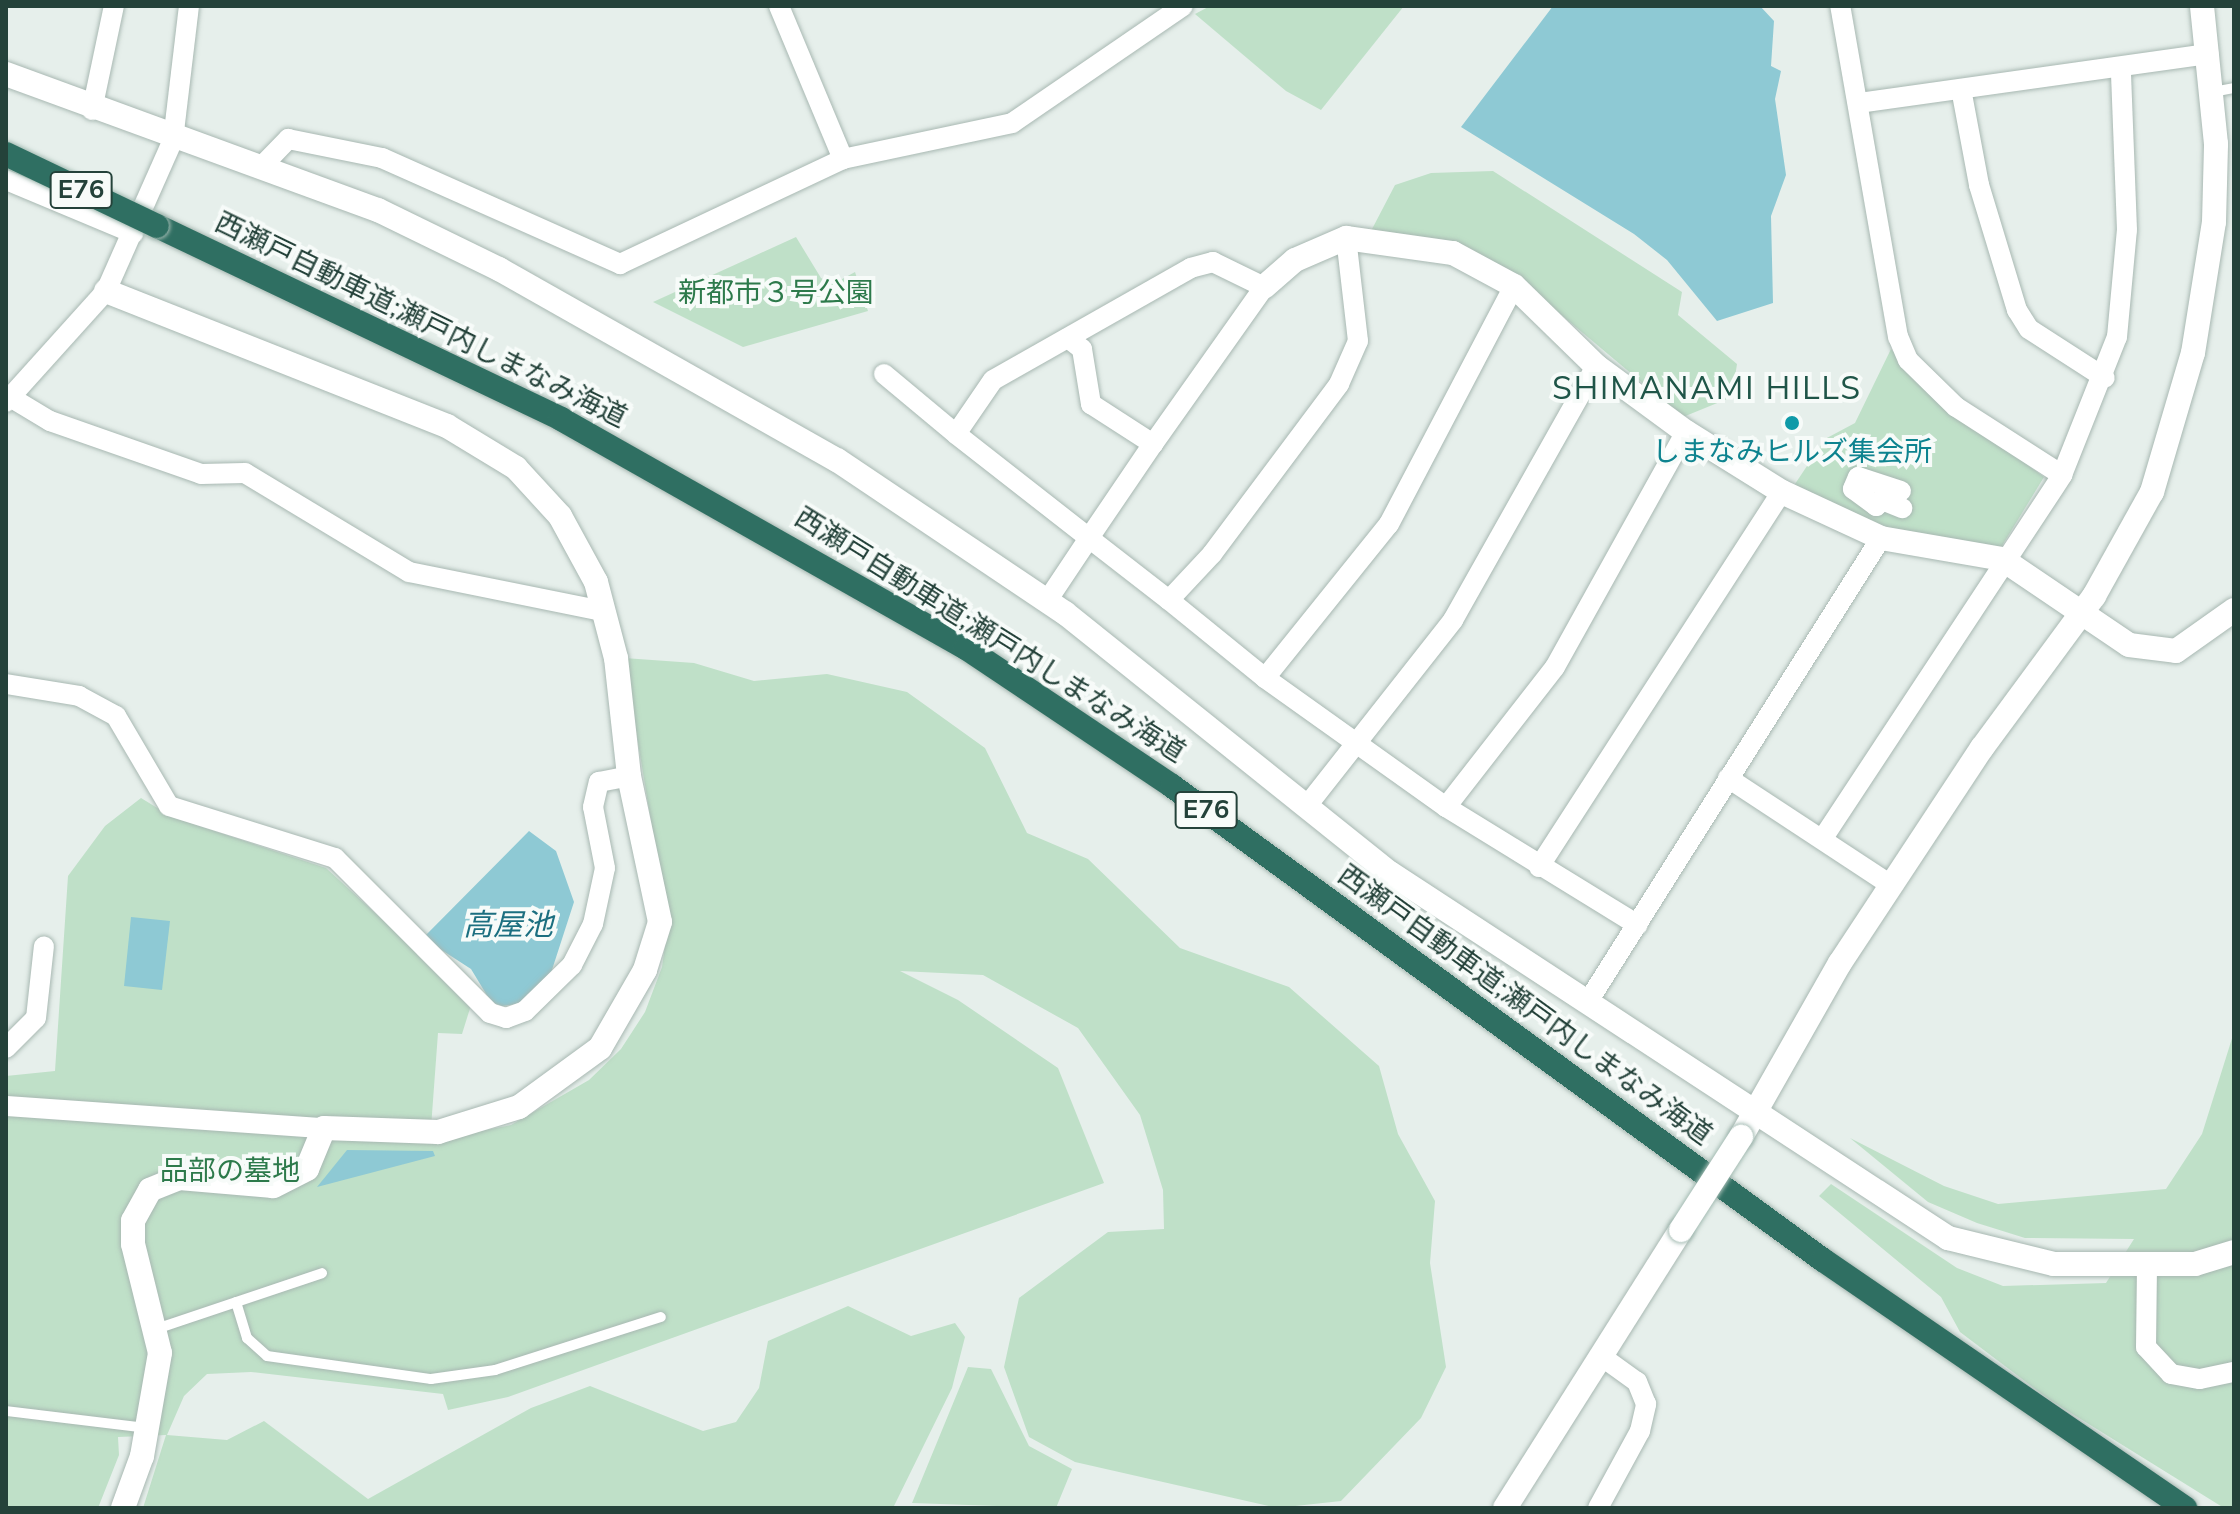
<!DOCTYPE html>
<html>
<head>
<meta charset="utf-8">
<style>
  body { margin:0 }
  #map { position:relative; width:2240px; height:1514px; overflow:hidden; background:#e6efeb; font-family:"Nunito Sans","Noto Sans JP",sans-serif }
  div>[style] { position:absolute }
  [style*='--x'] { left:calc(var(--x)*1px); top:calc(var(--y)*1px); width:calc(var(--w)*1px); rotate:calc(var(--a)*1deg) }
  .green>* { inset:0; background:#bfe0c8 }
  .water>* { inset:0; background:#8ec9d4 }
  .roads { filter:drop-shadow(0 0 2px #a8b8b2) drop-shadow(0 0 2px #a8b8b2) }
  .lane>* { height:10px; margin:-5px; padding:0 5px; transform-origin:5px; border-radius:5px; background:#fff }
  .street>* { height:20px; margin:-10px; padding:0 10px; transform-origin:10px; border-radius:10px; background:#fff }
  .secondary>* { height:24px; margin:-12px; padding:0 12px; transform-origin:12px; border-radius:12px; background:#fff }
  .highway>* { height:24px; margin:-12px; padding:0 12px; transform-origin:12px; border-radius:12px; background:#2f6f62 }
  .bridges { filter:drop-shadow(0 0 2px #a4bbb3) drop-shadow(0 0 2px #a4bbb3) }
  .secondary-bridge>* { height:24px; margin:-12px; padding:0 12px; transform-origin:12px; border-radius:12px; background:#fff }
  .highway-bridge>* { height:24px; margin:-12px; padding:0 12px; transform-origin:12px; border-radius:12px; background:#2f6f62 }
  .dots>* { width:22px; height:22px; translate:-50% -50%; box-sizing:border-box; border:4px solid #f7fbf9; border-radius:50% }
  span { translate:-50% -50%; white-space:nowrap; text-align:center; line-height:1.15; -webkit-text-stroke:8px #f7fbf9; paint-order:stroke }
  .shield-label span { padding:2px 6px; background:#f7fbf9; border:2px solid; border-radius:6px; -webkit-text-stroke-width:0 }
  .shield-label { font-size:26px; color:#24423a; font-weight:700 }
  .park-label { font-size:28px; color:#2d7a4b }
  .street-label { font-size:28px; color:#24423a }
  .culture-label { font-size:28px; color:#0d838f }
  .water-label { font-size:30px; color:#1c6f80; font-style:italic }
  .quarter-label { font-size:32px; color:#1f5548; letter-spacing:2px }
  .frame { position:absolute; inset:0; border:8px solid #24423a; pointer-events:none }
</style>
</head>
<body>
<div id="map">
  <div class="green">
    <i style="clip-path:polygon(1210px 6px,1404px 6px,1321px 110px,1286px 91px,1195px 14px)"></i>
    <i style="clip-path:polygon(1493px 171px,1682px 292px,1678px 315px,1737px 364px,1732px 397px,1683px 417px,1521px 281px,1371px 231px,1395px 185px,1431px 173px)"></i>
    <i style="clip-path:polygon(796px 237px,821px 278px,833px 284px,855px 272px,868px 311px,743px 347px,653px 302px)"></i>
    <i style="clip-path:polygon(1891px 349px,1927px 391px,2044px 477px,1997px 554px,1885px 531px,1791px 490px,1825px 439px,1855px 423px)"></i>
    <i style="clip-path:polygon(624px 658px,694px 663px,754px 681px,827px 674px,907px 692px,985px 748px,1027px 833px,1088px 859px,1180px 948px,1289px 987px,1379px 1066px,1398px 1134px,1435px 1201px,1430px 1263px,1446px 1367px,1421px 1418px,1341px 1501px,1277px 1508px,1075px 1462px,1029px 1437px,1004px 1367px,1019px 1298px,1108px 1232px,1164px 1229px,1163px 1190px,1140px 1115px,1078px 1028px,983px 975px,900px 971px,958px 1000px,1058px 1068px,1104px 1183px,508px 1397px,448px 1410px,443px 1394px,251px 1372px,207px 1374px,184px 1396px,167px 1435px,227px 1440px,264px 1421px,368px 1499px,531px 1408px,590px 1386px,703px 1431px,736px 1422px,759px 1388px,768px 1341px,848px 1306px,911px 1336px,955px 1323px,965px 1337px,952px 1388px,893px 1508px,143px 1508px,166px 1435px,118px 1437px,119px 1455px,98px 1508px,6px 1508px,6px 1076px,55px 1071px,68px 876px,105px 826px,141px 798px,172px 817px,326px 868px,472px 1002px,462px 1034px,438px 1033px,430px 1141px,511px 1125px,589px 1080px,621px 1049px,645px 1012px,662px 967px,668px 924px)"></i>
    <i style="clip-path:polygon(2234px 1032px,2234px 1508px,2224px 1508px,2050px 1400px,1960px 1332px,1941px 1297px,1819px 1196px,1831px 1184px,1957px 1268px,2003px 1286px,2106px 1283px,2134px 1239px,2025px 1238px,1977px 1223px,1928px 1202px,1850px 1138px,1944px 1186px,1998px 1204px,2166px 1189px,2202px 1134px)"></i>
    <i style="clip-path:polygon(968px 1367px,991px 1369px,1029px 1446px,1072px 1469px,1056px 1508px,912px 1503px)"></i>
  </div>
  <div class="water">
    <i style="clip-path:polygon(1553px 6px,1760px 6px,1774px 21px,1771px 66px,1781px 71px,1775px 99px,1786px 175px,1771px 216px,1773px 303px,1717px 321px,1667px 260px,1634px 234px,1461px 127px)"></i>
    <i style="clip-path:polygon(529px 831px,556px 851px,574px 902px,550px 976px,518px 1004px,502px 1006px,491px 1002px,471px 969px,423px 938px)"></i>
    <i style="clip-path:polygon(131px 917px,170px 921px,162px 990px,124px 986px)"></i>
    <i style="clip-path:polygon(347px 1150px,433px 1151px,435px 1156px,317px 1187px)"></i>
  </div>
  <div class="roads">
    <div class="lane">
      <i style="--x:2213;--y:92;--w:21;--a:-11"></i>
      <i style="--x:236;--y:1302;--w:38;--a:73"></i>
      <i style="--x:247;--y:1338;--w:27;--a:42"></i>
      <i style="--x:267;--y:1356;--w:166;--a:8"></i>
      <i style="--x:431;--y:1379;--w:65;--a:-8"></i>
      <i style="--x:495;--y:1370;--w:174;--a:-17.7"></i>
      <i style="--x:159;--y:1328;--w:172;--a:-18.6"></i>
      <i style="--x:6;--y:1411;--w:142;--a:6.9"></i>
    </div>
    <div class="street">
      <i style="--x:779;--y:6;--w:166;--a:67.3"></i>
      <i style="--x:1962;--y:94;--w:93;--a:79.4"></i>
      <i style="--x:1979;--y:185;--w:131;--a:73.1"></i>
      <i style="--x:2017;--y:310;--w:22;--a:58"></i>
      <i style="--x:2029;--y:329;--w:90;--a:32.8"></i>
      <i style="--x:1859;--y:103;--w:353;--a:-8"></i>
      <i style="--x:92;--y:110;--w:106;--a:-78.1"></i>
      <i style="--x:264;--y:164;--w:35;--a:-46"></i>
      <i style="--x:288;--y:139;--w:96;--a:11.4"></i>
      <i style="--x:382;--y:158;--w:261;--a:24"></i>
      <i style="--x:620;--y:264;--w:246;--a:-25.2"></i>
      <i style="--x:843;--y:159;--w:173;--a:-12"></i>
      <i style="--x:1012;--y:123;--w:207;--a:-34.4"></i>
      <i style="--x:6;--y:180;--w:138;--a:22.7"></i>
      <i style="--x:1068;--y:338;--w:18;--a:38"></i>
      <i style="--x:1082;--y:349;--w:56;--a:80.7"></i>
      <i style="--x:1091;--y:404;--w:74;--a:32.8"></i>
      <i style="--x:884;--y:374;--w:94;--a:39.8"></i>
      <i style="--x:10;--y:397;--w:47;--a:31"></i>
      <i style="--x:50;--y:421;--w:160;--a:19.3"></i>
      <i style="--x:201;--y:474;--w:44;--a:-1.3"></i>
      <i style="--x:245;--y:473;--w:192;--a:31.1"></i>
      <i style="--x:409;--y:572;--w:198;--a:11.4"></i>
      <i style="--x:6;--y:402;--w:149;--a:-48"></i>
      <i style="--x:106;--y:291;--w:165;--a:-66.1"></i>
      <i style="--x:173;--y:140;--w:135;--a:-83.2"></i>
      <i style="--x:2062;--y:475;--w:149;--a:-68.3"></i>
      <i style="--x:2117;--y:337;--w:107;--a:-84.7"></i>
      <i style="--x:2127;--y:230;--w:159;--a:-92.2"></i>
      <i style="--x:1901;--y:491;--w:45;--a:-162"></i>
      <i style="--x:1858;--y:477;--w:13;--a:113"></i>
      <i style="--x:1853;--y:489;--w:29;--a:36"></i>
      <i style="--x:1876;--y:506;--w:8;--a:-45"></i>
      <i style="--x:1882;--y:500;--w:22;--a:22"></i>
      <i style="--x:1169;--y:600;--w:63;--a:-46.9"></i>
      <i style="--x:1212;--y:554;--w:212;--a:-53.2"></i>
      <i style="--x:1339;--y:384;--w:47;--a:-66.2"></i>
      <i style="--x:1358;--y:341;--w:104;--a:-96.6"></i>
      <i style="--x:1047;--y:601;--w:76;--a:-56.3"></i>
      <i style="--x:1089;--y:538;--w:114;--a:-55.8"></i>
      <i style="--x:1153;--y:444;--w:192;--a:-54.7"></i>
      <i style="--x:1264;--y:287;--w:57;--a:-153.9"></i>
      <i style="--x:1213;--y:262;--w:23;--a:165"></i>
      <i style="--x:1191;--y:268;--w:227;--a:150.5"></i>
      <i style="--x:993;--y:380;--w:65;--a:124.4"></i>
      <i style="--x:956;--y:434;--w:169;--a:38"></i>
      <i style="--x:1089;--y:538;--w:101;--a:37.8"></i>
      <i style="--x:1169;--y:600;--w:124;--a:39.1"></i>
      <i style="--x:1265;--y:678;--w:222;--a:35.5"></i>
      <i style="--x:1446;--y:807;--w:225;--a:31.6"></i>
      <i style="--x:1265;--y:678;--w:198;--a:-51.2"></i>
      <i style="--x:1389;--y:524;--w:269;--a:-62.3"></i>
      <i style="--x:6;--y:684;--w:74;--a:9.3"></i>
      <i style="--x:79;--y:696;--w:42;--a:28.4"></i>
      <i style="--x:116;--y:716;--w:104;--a:59.5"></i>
      <i style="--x:169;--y:806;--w:174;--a:17.4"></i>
      <i style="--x:335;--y:858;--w:219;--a:45"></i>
      <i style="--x:490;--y:1013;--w:17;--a:17"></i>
      <i style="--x:506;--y:1018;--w:20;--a:-20"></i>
      <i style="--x:525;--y:1011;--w:66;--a:-44.4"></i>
      <i style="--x:572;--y:965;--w:46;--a:-62.9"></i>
      <i style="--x:593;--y:924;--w:57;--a:-77.9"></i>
      <i style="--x:605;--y:868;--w:62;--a:-101.1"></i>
      <i style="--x:593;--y:807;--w:26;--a:-77"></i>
      <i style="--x:599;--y:782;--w:31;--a:-11"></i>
      <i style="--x:1728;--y:778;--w:195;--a:33.3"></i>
      <i style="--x:1306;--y:807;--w:238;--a:-51.8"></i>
      <i style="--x:1453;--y:620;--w:291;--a:-60.6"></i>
      <i style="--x:1446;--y:807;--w:177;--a:-52.1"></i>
      <i style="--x:1555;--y:667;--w:269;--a:-60.9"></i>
      <i style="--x:1823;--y:838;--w:435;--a:-56.6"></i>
      <i style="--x:2062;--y:475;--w:126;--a:-147.3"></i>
      <i style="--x:1956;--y:407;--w:67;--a:-135.6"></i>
      <i style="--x:1908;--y:360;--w:25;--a:-113"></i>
      <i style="--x:1898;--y:337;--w:336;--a:-99.9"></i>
      <i style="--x:1539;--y:867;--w:447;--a:-57.1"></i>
      <i style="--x:1589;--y:1000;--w:547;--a:-57.71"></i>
      <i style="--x:6;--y:1048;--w:42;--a:-45"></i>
      <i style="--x:36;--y:1018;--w:72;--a:-83.7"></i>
      <i style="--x:6;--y:1106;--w:319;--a:4"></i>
      <i style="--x:2147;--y:1266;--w:81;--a:90.7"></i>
      <i style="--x:2146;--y:1347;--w:37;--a:47"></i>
      <i style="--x:2171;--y:1374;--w:29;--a:10"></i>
      <i style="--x:2200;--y:1379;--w:35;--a:-12"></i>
      <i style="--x:1598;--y:1508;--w:88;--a:-61.4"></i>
      <i style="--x:1640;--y:1431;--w:28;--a:-77"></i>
      <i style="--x:1646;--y:1404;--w:24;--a:-112"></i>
      <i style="--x:1637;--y:1382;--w:44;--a:-144.2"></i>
    </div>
    <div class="secondary">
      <i style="--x:6;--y:74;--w:396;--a:20.1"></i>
      <i style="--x:378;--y:210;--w:135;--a:26"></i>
      <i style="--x:499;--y:269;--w:388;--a:29.5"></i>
      <i style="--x:837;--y:460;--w:275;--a:33.9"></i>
      <i style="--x:1065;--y:613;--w:416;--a:38.7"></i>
      <i style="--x:1390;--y:873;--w:667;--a:33.19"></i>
      <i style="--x:1948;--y:1238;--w:109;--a:13.8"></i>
      <i style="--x:2054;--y:1264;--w:141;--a:0"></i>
      <i style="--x:2195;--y:1264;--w:41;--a:-17.1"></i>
      <i style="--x:1264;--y:287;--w:41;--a:-41.1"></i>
      <i style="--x:1295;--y:260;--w:56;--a:-23.3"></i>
      <i style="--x:1346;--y:238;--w:108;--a:8"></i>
      <i style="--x:1453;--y:253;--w:69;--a:28.4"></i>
      <i style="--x:1514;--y:286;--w:115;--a:44.3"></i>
      <i style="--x:1596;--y:366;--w:112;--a:36.3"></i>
      <i style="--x:1686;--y:432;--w:113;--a:32"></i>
      <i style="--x:1782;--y:492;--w:109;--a:24.9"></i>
      <i style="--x:1881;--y:538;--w:123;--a:9.8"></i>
      <i style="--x:2002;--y:559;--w:153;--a:34.1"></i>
      <i style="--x:2129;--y:645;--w:47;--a:7.3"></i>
      <i style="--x:2176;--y:651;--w:71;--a:-35.3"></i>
      <i style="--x:106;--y:291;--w:367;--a:21.6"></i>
      <i style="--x:447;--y:426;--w:81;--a:31.3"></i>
      <i style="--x:516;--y:468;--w:65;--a:47.5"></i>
      <i style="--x:560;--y:516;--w:75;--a:61.4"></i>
      <i style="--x:596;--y:582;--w:79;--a:75.3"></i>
      <i style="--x:616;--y:658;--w:119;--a:83.7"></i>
      <i style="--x:629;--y:776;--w:149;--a:78"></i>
      <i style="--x:660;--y:922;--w:50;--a:107.4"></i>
      <i style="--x:645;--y:970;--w:90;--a:120"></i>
      <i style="--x:600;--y:1048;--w:100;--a:143.9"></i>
      <i style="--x:519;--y:1107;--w:85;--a:162.8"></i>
      <i style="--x:438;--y:1132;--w:114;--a:-178"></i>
      <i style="--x:324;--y:1128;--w:44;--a:112.5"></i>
      <i style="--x:307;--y:1169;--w:38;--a:153"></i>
      <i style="--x:273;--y:1186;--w:94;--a:-175.1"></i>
      <i style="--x:179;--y:1178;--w:31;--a:158"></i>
      <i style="--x:150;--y:1190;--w:35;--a:119"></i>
      <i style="--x:133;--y:1221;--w:23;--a:90"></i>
      <i style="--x:133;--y:1244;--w:112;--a:76.1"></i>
      <i style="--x:160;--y:1353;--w:105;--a:99.9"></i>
      <i style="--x:142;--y:1456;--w:55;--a:110.1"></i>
      <i style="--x:1741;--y:1137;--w:200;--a:-60.4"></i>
      <i style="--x:1840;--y:963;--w:258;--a:-56.6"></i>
      <i style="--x:1982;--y:748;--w:189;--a:-53.6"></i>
      <i style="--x:2094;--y:596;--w:119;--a:-60.9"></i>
      <i style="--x:2152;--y:492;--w:145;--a:-73.6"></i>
      <i style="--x:2193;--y:353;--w:133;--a:-80.9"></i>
      <i style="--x:2214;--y:222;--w:78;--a:-88.5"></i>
      <i style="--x:2216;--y:144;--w:139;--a:-95.8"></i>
      <i style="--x:1505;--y:1508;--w:329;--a:-57.7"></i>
    </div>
    <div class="highway">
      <i style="--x:157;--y:226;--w:448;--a:25.5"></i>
      <i style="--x:561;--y:419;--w:465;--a:29.5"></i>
      <i style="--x:966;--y:648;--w:248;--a:33.8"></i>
      <i style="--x:1172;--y:786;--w:805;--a:36.06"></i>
      <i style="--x:1823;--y:1260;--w:439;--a:34.4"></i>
    </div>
  </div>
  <div class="bridges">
    <div class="secondary-bridge">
      <i style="--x:1681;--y:1230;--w:111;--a:-57.2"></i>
    </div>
    <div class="highway-bridge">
      <i style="--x:6;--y:154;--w:167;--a:25.5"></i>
    </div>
  </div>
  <div class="dots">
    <i style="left:1792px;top:423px;background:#0f9aa8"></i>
  </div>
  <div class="shield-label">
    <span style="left:81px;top:190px">E76</span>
    <span style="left:1206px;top:810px">E76</span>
  </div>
  <div class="park-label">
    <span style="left:776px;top:293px">新都市３号公園</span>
    <span style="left:230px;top:1171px">品部の墓地</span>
  </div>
  <div class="street-label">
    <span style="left:421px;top:320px;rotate:26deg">西瀬戸自動車道;瀬戸内しまなみ海道</span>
    <span style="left:990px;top:635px;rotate:32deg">西瀬戸自動車道;瀬戸内しまなみ海道</span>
    <span style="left:1525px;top:1005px;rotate:36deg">西瀬戸自動車道;瀬戸内しまなみ海道</span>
  </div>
  <div class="culture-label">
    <span style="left:1792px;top:452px">しまなみヒルズ集会所</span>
  </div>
  <div class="water-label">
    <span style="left:508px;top:926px">高屋池</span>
  </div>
  <div class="quarter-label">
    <span style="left:1707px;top:389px">SHIMANAMI HILLS</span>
  </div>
  <div class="frame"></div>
</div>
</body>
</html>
